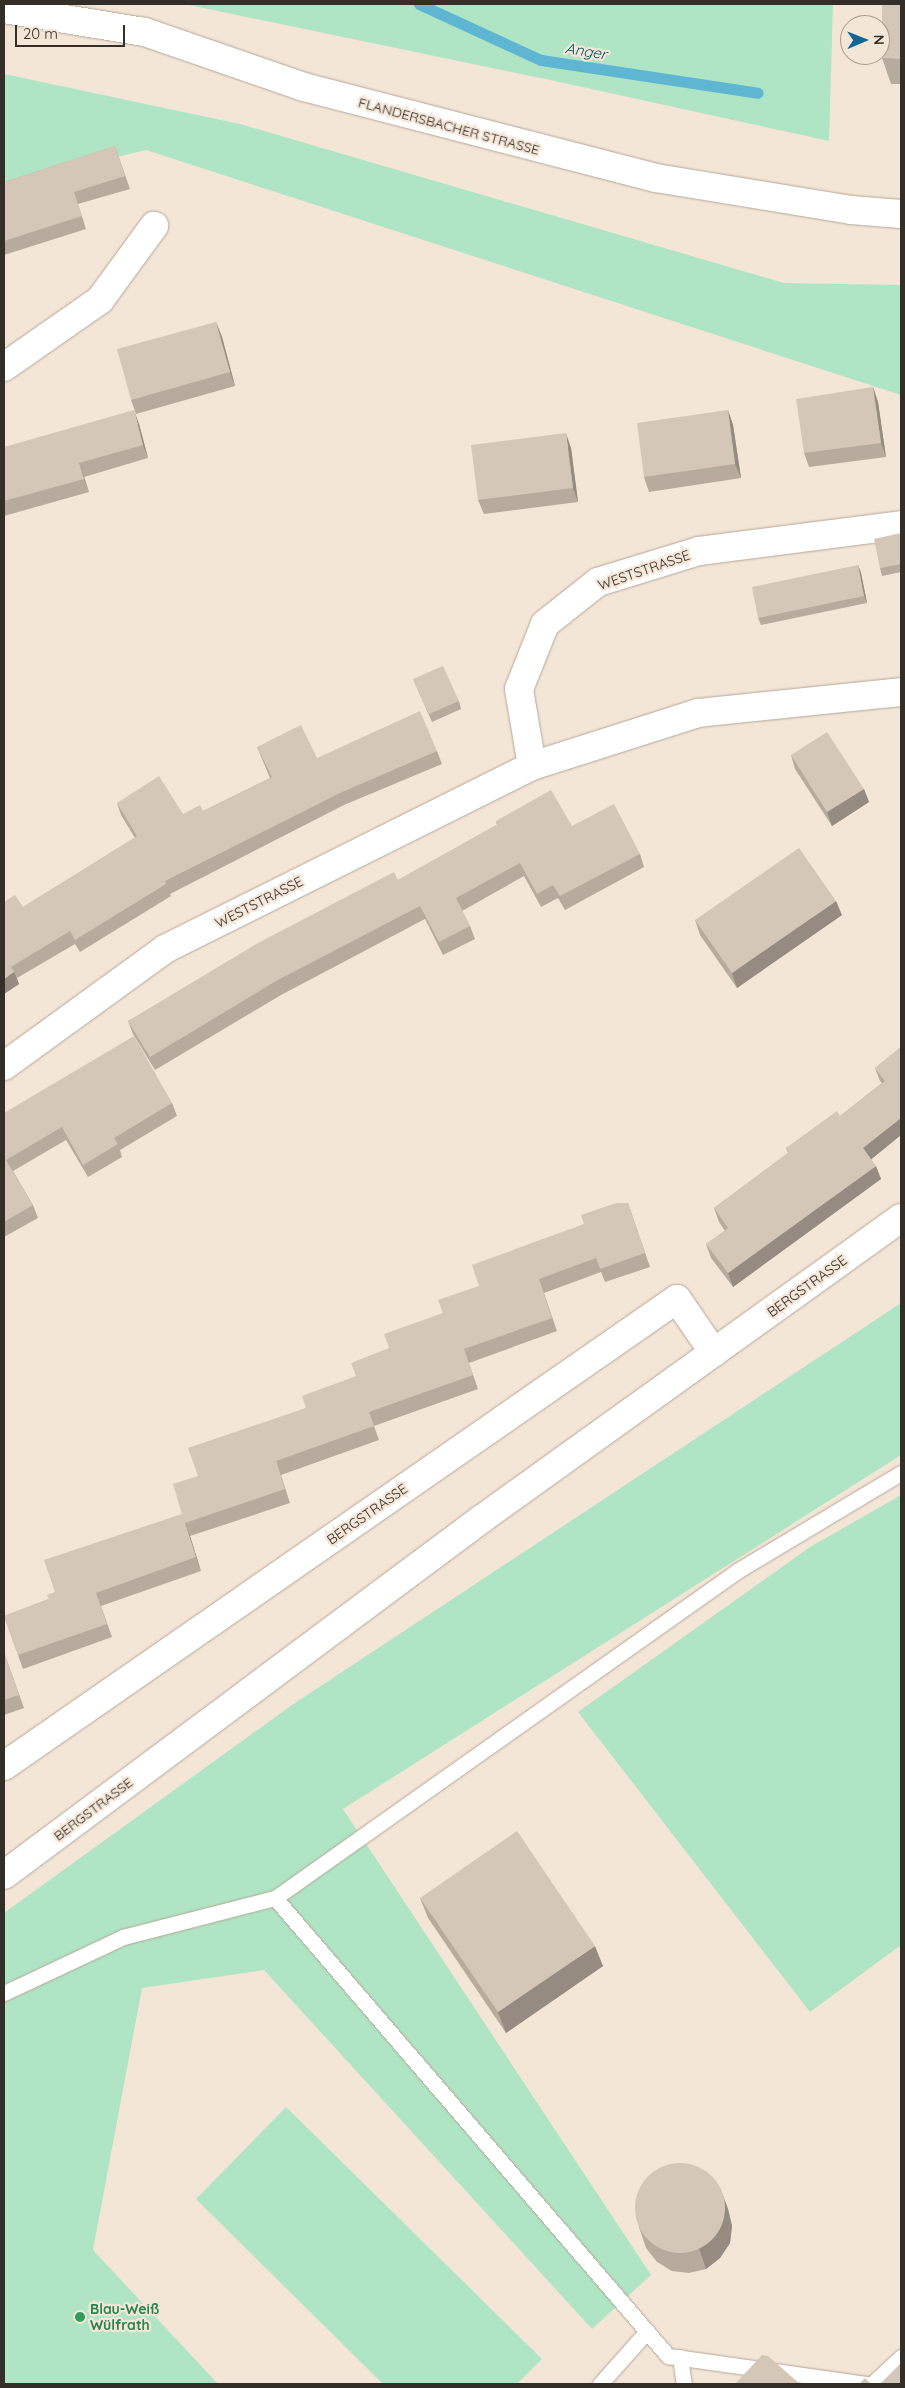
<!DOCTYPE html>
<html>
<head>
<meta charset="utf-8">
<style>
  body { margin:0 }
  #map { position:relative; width:905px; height:2388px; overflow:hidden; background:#f4e6d7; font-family:Quicksand,sans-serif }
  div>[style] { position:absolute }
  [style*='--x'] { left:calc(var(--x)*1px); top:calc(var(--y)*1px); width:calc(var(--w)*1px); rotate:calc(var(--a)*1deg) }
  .green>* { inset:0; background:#afe5c4 }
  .stream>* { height:11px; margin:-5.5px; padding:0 5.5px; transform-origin:5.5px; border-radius:5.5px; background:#5eb6d3 }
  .roads { filter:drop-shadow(0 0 1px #b4a799) drop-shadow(0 0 1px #b4a799) }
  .lane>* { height:15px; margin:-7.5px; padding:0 7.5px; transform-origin:7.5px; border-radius:7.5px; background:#fff }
  .street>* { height:28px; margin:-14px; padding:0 14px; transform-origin:14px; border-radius:14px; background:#fff }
  .secondary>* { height:28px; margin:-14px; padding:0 14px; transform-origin:14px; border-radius:14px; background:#fff }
  .wall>* { inset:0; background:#b7ab9e }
  .shaded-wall>* { inset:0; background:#958b81 }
  .building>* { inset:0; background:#d5c7b8 }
  .round { border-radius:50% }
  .dots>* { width:14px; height:14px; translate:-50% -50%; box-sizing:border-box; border:2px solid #f4e6d7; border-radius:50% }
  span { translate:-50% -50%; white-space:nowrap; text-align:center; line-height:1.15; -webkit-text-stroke:4.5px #f4e6d7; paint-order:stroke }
  .street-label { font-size:14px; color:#332e28 }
  .leisure-label { font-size:14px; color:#27864d; font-weight:700 }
  .left { translate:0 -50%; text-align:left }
  .water-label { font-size:15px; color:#035368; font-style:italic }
  .frame { position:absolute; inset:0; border:5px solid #332e28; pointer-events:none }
  .north { position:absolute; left:840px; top:15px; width:50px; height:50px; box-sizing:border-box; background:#f4e6d7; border:1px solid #a79c91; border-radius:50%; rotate:89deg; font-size:14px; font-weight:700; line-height:20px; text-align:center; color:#332e28 }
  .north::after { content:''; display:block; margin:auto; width:18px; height:22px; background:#136597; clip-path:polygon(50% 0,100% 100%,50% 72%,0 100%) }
  .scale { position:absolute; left:15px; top:25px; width:110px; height:22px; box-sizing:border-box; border:2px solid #332e28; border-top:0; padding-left:6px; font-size:15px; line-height:18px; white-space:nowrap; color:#332e28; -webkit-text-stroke:4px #f4e6d7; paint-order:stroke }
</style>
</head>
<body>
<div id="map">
  <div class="green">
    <i style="clip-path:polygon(184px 4px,833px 4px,829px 141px,564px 83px)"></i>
    <i style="clip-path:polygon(4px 74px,240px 124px,784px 283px,901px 285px,901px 395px,146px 150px,4px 184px)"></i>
    <i style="clip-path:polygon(901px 1303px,901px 1455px,343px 1809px,651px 2275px,592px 2329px,264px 1970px,142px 1988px,93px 2250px,218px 2384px,4px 2384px,4px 1913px,292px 1705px)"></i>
    <i style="clip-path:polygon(901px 1495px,901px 1945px,810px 2012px,578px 1712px,810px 1547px)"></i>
    <i style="clip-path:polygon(286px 2107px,542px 2359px,517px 2384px,383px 2384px,196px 2199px)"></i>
  </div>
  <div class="stream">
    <i style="--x:419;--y:4;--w:134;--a:24.7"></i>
    <i style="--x:541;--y:60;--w:219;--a:8.6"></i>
  </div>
  <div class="roads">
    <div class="lane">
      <i style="--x:275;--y:1898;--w:604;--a:49.37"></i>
      <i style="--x:668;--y:2356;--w:200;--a:8"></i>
      <i style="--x:4;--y:1993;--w:132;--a:-25.2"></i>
      <i style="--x:123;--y:1937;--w:157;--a:-14.4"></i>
      <i style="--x:275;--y:1898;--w:566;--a:-35.29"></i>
      <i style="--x:737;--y:1571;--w:191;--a:-30.9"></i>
      <i style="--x:680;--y:2357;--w:27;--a:82"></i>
      <i style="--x:600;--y:2384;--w:71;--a:-48.4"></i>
      <i style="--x:872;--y:2384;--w:40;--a:-43"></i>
    </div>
    <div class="street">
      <i style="--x:4;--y:367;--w:117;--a:-34.9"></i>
      <i style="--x:100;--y:300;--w:92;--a:-53.9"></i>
      <i style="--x:532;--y:766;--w:78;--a:-99.6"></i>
      <i style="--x:519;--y:689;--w:70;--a:-68.2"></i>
      <i style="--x:545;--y:624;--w:68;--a:-38.4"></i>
      <i style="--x:598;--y:582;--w:106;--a:-17.1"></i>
      <i style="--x:699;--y:551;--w:204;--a:-7.3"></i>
      <i style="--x:4;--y:1066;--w:199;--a:-36"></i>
      <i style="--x:165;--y:949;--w:410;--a:-26.5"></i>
      <i style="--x:532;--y:766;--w:174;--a:-17.7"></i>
      <i style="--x:698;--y:713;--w:204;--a:-5.9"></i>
      <i style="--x:4;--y:1766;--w:819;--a:-34.76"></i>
      <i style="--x:677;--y:1299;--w:65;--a:55.6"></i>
      <i style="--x:4;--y:1875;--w:597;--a:-36.7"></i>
      <i style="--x:483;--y:1518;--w:515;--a:-35.67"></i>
    </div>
    <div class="secondary">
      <i style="--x:4;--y:9;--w:143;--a:9.3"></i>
      <i style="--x:145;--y:32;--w:168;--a:19.1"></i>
      <i style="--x:304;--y:87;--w:364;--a:14.5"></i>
      <i style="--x:656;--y:178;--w:198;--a:9.3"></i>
      <i style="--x:851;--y:210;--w:50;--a:4.6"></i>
    </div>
  </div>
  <div class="wall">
    <i style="clip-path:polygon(901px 4px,901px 84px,891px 84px,882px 58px)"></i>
    <i style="clip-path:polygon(115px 146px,130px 189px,78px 204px,86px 229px,4px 255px,4px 182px)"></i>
    <i style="clip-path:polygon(216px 322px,222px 337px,235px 386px,136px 414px,131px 400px)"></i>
    <i style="clip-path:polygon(873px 387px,878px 402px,886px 457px,809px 467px,804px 453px)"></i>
    <i style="clip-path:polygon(728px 410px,733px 425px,741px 478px,649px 492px,644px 477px)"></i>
    <i style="clip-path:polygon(139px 424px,148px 458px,84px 477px,89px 492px,4px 516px,4px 447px)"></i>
    <i style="clip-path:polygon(571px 448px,578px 502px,484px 514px,478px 500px)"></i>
    <i style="clip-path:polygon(901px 533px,901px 572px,882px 576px,880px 568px)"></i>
    <i style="clip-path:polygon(858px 565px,861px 573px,867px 603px,761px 625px,758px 618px)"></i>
    <i style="clip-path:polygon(413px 679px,459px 701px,461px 709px,432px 722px)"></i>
    <i style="clip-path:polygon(257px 747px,317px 758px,437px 751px,442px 764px,344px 805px,170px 894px,171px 896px,80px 952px,75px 944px,17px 978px,19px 984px,4px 994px,23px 907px,135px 838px,121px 815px,117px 803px,183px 814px,203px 811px,270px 778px,262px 759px)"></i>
    <i style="clip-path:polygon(791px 755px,864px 789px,869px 802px,832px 826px,795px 769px)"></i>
    <i style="clip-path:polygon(496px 821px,572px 826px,640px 854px,644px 867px,565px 910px,558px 898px,541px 907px,524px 876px,462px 911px,470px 926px,475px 939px,443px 955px,425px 919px,281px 995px,155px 1070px,133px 1034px,128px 1021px,398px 880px,497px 825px)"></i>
    <i style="clip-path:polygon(842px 915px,737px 988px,700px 935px,695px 920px)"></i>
    <i style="clip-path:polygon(901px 1047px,901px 1135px,871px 1159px,881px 1179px,733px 1287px,711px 1258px,706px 1244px,725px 1231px,719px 1222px,714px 1208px,788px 1153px,786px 1148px,840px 1116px,882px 1083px,880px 1081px,875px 1068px)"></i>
    <i style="clip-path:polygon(172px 1103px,177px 1116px,120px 1150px,122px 1157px,88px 1177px,66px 1140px,13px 1171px,33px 1205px,38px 1218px,4px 1237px,4px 1113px)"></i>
    <i style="clip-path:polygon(628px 1203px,650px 1267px,605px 1282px,601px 1272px,544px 1293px,557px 1331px,469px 1363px,478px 1389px,374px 1426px,379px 1440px,281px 1475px,290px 1503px,190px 1536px,201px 1571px,101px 1606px,112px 1637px,23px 1669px,4px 1616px,49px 1599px,55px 1592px,182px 1514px,198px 1476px,356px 1376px,389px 1348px,443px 1313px,479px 1286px,584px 1224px)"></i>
    <i style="clip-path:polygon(4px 1652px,24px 1708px,4px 1715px)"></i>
    <i style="clip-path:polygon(420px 1898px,603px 1966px,506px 2033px,428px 1918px)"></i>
    <i style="clip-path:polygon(720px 2188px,728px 2209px,732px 2226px,730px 2243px,720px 2258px,706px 2269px,689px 2273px,672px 2271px,657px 2262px,646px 2248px,639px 2227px)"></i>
  </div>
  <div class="shaded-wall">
    <i style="clip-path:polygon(216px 322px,222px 337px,235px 386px,230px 372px)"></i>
    <i style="clip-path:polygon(873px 387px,878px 402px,886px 457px,881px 443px)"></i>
    <i style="clip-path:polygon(134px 410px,139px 424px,148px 458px,143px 445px)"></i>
    <i style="clip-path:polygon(728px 410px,733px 425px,741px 478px,735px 464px)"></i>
    <i style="clip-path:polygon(566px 433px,571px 448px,578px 502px,573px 488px)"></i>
    <i style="clip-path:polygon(79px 463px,84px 477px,89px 492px,84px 479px)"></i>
    <i style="clip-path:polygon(858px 565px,861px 573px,867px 603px,864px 596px)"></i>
    <i style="clip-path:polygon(864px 789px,869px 802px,832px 826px,827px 812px)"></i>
    <i style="clip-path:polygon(836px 901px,842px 915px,737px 988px,732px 973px)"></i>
    <i style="clip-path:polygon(14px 972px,19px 984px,4px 994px,4px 979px)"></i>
    <i style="clip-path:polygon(901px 1118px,901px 1135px,868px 1162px,863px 1148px)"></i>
    <i style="clip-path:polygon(876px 1166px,881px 1179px,733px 1287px,728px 1273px)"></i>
    <i style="clip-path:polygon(185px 1523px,190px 1536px,201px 1571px,196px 1557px)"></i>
    <i style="clip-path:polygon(595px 1946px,603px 1966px,506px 2033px,498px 2012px)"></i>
    <i style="clip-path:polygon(720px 2188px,728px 2209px,732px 2226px,730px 2243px,720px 2258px,706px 2269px,699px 2248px)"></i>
  </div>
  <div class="building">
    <i style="clip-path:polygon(882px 4px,901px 4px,901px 59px,882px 58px)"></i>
    <i style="clip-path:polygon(115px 146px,125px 176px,74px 192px,82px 216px,4px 241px,4px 182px)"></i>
    <i style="clip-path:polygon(216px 322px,230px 372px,131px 400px,117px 349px)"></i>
    <i style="clip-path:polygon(873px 387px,881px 443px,804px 453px,796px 399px)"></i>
    <i style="clip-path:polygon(134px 410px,143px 445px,79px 463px,84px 479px,4px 501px,4px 447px)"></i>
    <i style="clip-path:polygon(728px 410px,735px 464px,644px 477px,637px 423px)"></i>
    <i style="clip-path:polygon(566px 433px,573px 488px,478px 500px,471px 445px)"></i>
    <i style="clip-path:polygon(901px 533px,901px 564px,880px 568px,874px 539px)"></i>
    <i style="clip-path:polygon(858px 565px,864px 596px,758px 618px,752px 587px)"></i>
    <i style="clip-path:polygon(443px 666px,459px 701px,429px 714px,413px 679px)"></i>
    <i style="clip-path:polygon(420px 711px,437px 751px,340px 793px,165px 881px,166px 884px,75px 940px,70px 931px,11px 967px,14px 972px,4px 979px,4px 902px,15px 895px,23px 907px,137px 836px,117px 803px,159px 776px,183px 814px,200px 805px,203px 811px,272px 777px,257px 747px,301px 725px,317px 758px)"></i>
    <i style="clip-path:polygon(827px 732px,864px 789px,827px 812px,791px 755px)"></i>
    <i style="clip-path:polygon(551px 790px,572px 826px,614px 804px,640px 854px,560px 896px,553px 885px,537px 894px,520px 863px,456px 898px,470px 926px,439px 942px,420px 906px,276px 981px,150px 1057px,128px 1021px,258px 943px,394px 872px,398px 880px,498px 824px,496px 821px)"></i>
    <i style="clip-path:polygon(799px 848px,836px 901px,732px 973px,695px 920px)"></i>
    <i style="clip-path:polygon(134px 1036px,172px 1103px,114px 1138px,118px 1144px,83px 1165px,62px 1127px,6px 1160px,33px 1205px,4px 1222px,4px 1113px)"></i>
    <i style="clip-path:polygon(901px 1047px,901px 1118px,863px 1148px,876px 1166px,728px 1273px,706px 1244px,728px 1228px,714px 1208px,789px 1152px,786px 1148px,837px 1111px,840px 1116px,885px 1081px,875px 1068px)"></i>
    <i style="clip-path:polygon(616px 1203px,628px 1203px,645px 1253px,600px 1269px,596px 1258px,539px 1279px,552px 1318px,464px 1349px,473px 1375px,369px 1412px,374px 1426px,276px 1461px,285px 1489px,185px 1523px,196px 1557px,96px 1593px,107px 1624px,18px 1655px,4px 1616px,49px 1599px,47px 1595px,55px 1592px,44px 1560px,182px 1514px,173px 1484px,198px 1476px,188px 1448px,306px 1408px,302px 1396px,356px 1376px,351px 1363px,389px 1348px,384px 1334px,443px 1313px,438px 1300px,479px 1286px,472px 1265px,584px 1224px,581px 1215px)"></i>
    <i style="clip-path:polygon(4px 1652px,19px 1695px,4px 1700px)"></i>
    <i style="clip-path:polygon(517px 1831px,595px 1946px,498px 2012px,420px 1898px)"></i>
    <i class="round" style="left:635px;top:2163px;width:90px;height:90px"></i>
    <i style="clip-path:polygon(762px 2355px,768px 2356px,800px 2384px,735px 2384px)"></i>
    <i style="clip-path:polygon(901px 2363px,901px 2384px,880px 2384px)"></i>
    <i style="clip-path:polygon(865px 2378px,871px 2384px,859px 2384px)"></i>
  </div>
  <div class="dots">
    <i style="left:80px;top:2317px;background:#2e9e5b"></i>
  </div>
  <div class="street-label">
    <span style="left:449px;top:126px;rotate:15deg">FLANDERSBACHER STRASSE</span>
    <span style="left:644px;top:570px;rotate:-19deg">WESTSTRASSE</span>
    <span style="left:259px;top:902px;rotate:-27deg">WESTSTRASSE</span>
    <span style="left:807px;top:1286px;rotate:-36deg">BERGSTRASSE</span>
    <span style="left:367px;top:1514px;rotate:-35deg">BERGSTRASSE</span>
    <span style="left:93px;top:1809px;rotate:-37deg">BERGSTRASSE</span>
  </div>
  <div class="leisure-label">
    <span class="left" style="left:90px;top:2317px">Blau-Weiß<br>Wülfrath</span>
  </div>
  <div class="water-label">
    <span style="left:586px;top:51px;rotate:9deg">Anger</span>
  </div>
  <div class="frame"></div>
  <div class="north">N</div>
  <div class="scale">20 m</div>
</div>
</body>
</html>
